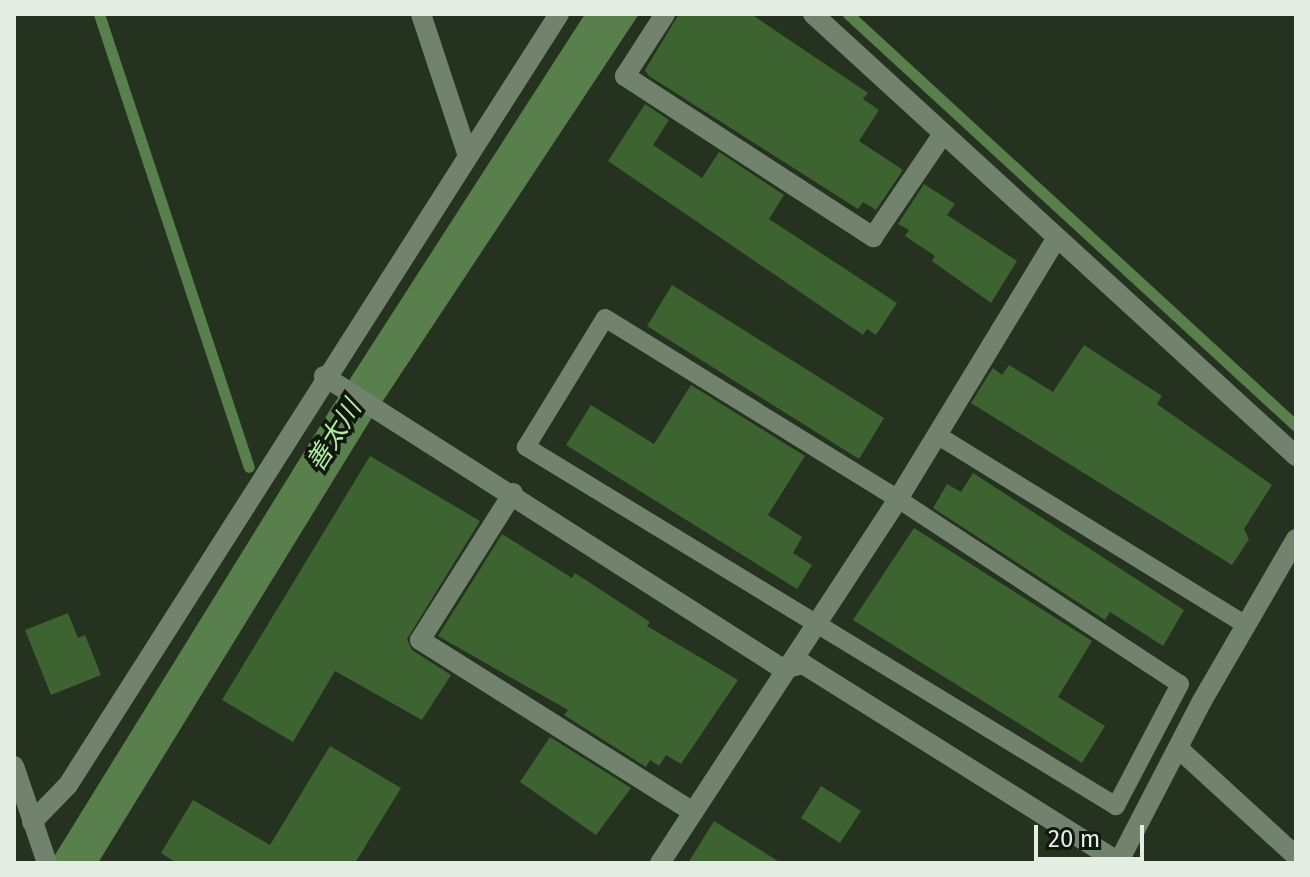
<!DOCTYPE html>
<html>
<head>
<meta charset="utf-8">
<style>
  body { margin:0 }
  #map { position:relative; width:1310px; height:877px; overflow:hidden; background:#24321f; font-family:"Fira Sans","Noto Sans JP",sans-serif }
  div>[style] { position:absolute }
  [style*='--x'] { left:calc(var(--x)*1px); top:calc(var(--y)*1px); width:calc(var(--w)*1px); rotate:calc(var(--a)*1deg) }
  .water>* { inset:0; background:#587f4c }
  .stream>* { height:11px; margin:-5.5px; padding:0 5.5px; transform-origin:5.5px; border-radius:5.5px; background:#587f4c }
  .building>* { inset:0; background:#3d6331 }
  .service>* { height:18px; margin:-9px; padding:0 9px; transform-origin:9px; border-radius:9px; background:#72836d }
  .minor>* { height:20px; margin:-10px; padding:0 10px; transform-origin:10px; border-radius:10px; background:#72836d }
  .secondary>* { height:20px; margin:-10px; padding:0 10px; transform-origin:10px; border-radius:10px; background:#72836d }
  span { translate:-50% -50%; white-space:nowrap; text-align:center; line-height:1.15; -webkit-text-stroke:7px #11170f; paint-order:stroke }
  .water-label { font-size:26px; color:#b2eca0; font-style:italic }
  .frame { position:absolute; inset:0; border:16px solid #e4ede1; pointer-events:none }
  .scale { position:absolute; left:1034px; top:825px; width:110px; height:36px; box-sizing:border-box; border:4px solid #e4ede1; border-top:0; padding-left:10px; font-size:24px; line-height:28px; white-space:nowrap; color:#e4ede1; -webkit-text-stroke:6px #11170f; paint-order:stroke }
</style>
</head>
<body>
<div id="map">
  <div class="water">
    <i style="clip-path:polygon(585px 14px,639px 14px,371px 419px,98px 863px,50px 863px,330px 410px)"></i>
  </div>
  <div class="stream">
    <i style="--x:99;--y:14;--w:477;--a:71.7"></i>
    <i style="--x:848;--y:14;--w:609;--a:42.6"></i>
  </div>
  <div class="building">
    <i style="clip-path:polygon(679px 14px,751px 14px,868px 93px,863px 99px,879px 110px,859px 141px,903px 170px,876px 210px,863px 202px,858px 209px,649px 76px,645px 70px)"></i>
    <i style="clip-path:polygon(645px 104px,669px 120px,653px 145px,702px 178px,719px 152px,784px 195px,769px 219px,897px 303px,876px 335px,867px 329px,863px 335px,608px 161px)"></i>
    <i style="clip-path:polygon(924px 184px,955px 204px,947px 215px,1017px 261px,991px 303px,932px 261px,935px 256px,905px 236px,909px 230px,898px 224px)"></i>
    <i style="clip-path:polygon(672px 285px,884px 418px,859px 459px,647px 326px)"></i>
    <i style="clip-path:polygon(1084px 345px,1162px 396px,1157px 404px,1272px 485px,1244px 529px,1249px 539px,1232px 565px,971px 403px,993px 368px,1002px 375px,1009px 365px,1053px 392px)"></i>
    <i style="clip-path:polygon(691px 385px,805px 456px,768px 515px,802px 537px,793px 553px,812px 565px,797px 589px,566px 445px,591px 405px,654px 444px)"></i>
    <i style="clip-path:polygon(370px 456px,480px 521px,407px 639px,412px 650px,451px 675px,422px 720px,335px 671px,293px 742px,222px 700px)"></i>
    <i style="clip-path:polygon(973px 473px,1184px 610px,1163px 646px,1110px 612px,1105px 620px,933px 508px,947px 484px,961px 492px)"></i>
    <i style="clip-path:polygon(914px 528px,1092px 641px,1058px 697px,1105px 726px,1082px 763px,853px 620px)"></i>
    <i style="clip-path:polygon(502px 534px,572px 578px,575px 573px,650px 622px,647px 626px,738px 680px,681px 764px,666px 755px,659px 766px,650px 760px,646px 767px,564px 715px,568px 710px,438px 636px)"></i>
    <i style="clip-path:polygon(68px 613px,78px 638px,85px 635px,101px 675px,51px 695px,25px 630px)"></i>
    <i style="clip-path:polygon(550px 737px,631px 788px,596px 835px,520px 782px)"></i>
    <i style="clip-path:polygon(330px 746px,401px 788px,355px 863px,177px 863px,161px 853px,193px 800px,270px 845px)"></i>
    <i style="clip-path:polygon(821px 786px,861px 811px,840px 843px,801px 818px)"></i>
    <i style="clip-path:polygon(714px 821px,781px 863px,688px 863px)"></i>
  </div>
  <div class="service">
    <i style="--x:605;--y:318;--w:344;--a:31.7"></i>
    <i style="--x:898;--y:499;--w:337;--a:33.3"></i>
    <i style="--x:1180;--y:684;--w:138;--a:117.7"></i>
    <i style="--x:1116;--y:806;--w:691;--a:-148.68"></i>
    <i style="--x:526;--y:447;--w:151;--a:-58.5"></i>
    <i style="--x:937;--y:435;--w:363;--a:31.6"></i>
  </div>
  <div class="minor">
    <i style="--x:421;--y:14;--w:150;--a:71.7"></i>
    <i style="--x:665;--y:14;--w:74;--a:122.8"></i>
    <i style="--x:625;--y:76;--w:296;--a:33"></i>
    <i style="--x:873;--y:237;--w:125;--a:-55.8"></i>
    <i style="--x:813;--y:14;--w:655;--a:42.46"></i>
    <i style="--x:324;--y:376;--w:545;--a:32.55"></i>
    <i style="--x:783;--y:669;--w:21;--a:-14"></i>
    <i style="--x:803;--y:664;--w:373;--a:32.1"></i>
    <i style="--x:513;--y:493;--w:174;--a:122.3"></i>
    <i style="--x:420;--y:640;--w:323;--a:32.2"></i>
    <i style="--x:1178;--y:748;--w:160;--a:42.5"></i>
    <i style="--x:32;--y:822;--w:52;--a:-45.8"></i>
    <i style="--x:68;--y:785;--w:914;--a:-57.51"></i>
    <i style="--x:660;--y:863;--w:435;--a:-56.8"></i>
    <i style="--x:898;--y:499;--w:306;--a:-58.7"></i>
    <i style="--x:1118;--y:863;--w:182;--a:-62.6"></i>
    <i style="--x:1202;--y:701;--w:187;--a:-59.9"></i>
  </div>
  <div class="secondary">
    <i style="--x:14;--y:766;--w:102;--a:71.2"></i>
  </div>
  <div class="water-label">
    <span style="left:334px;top:436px;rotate:-58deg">善太川</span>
  </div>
  <div class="frame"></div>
  <div class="scale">20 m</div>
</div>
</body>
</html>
